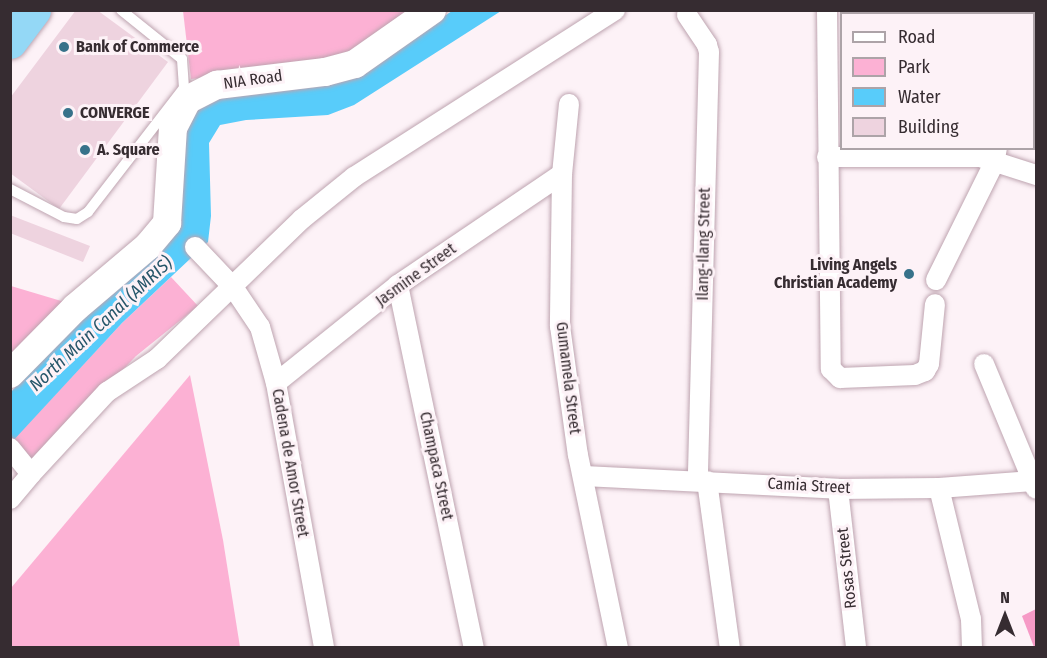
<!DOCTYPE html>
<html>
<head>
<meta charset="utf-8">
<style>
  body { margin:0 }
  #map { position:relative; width:1047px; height:658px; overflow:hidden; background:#fdf2f7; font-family:"Fira Sans Condensed",sans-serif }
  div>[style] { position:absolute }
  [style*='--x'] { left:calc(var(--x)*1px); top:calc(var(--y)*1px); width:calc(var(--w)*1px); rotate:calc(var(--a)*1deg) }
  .green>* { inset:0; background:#fcb1d4 }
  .forest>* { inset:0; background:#f69ac6 }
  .water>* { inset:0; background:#58ccfa }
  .building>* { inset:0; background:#eed3df }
  .roads { filter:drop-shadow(0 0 2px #bea4b0) drop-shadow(0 0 2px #bea4b0) }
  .lane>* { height:10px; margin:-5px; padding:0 5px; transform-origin:5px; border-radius:5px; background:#fff }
  .street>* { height:20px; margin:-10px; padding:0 10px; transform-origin:10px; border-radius:10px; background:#fff }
  .secondary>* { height:28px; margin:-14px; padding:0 14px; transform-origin:14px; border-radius:14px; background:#fff }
  .highway>* { height:33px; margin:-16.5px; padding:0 16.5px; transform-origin:16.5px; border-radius:16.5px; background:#94d8f6 }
  .dots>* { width:16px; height:16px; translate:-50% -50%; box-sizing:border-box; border:3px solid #fdf2f7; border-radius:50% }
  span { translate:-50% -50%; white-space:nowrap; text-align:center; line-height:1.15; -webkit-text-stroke:6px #fdf2f7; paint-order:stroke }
  .poi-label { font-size:16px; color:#362c31; font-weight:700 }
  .left { translate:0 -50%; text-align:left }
  .right { translate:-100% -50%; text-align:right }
  .street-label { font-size:16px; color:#362c31 }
  .water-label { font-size:18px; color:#26566a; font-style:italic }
  .frame { position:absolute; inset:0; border:12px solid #362c31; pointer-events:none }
  .legend { position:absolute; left:840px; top:12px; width:195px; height:138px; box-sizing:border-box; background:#fdf2f7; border:2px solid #ada3a8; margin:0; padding:8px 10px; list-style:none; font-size:18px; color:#362c31 }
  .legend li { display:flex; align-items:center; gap:12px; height:30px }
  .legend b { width:30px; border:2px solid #ada3a8 }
  .north { position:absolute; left:975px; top:586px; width:60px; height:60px; -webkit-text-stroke:4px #fdf2f7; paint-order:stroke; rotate:0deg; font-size:16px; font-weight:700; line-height:24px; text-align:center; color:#362c31 }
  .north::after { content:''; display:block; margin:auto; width:21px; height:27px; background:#362c31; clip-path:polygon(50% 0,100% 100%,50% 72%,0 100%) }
</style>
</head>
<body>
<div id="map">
  <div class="green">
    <i style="clip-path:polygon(183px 11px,421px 11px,362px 50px,264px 71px,191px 79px)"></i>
    <i style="clip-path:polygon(171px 277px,198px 306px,136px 356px,32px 464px,12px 441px,122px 323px)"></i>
    <i style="clip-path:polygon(11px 286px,68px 303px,11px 363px)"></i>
    <i style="clip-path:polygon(190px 375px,223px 540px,240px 647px,11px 647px,11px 588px)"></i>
  </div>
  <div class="forest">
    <i style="clip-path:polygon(1036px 609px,1036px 647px,1034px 647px,1022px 616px)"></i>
  </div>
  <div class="water">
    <i style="clip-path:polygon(452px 11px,501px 11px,354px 105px,328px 115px,246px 120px,220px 125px,209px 143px,211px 216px,208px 242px,122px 323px,11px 443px,11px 392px,60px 337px,148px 258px,178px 143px,201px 99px,376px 61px)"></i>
  </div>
  <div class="building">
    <i style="clip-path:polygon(76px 10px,97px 10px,168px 62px,59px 209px,10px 173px,10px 98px)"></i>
    <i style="clip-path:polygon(10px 215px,90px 246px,83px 262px,10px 233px)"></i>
  </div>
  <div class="roads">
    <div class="lane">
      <i style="--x:10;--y:189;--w:61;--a:27.4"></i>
      <i style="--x:64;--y:217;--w:13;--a:9"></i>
      <i style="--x:77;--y:219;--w:13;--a:-32"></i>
      <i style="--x:88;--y:212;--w:157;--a:-52.3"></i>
      <i style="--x:184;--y:88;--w:29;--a:-94"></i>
      <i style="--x:182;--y:59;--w:78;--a:-141.2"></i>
    </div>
    <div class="street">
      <i style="--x:827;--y:10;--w:359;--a:89.4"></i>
      <i style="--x:831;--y:369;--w:13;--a:45"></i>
      <i style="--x:840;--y:378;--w:75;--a:-2.3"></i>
      <i style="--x:915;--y:375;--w:11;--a:-22"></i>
      <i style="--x:925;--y:371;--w:8;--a:-60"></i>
      <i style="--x:929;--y:364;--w:60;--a:-84.3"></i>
      <i style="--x:1023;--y:14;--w:4;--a:-90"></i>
      <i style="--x:687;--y:15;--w:36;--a:56"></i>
      <i style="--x:707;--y:45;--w:7;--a:74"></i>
      <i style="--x:709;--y:52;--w:428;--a:91.5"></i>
      <i style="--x:569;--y:104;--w:70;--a:95.7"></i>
      <i style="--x:562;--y:174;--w:152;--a:90.8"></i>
      <i style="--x:560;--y:326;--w:130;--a:82.1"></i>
      <i style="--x:578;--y:455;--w:197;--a:78.3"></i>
      <i style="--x:827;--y:157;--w:153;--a:0"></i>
      <i style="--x:980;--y:157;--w:59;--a:17.8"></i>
      <i style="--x:195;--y:247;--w:55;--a:46.5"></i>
      <i style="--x:233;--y:287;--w:48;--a:56"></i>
      <i style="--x:260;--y:327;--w:58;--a:74.1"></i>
      <i style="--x:276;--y:383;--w:269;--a:79.7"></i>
      <i style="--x:936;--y:280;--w:131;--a:-63.6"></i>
      <i style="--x:994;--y:163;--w:15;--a:-79"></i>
      <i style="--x:398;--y:285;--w:371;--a:78.2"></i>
      <i style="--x:984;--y:364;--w:135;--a:67.4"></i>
      <i style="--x:276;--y:383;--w:156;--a:-38.8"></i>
      <i style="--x:398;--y:285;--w:198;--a:-34.1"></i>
      <i style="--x:10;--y:448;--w:33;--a:51"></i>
      <i style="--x:584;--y:476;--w:254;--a:2.9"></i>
      <i style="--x:838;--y:489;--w:101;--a:-0.6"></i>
      <i style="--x:939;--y:488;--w:94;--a:-4.3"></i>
      <i style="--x:707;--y:481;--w:169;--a:82.2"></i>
      <i style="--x:939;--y:488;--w:135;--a:76.3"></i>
      <i style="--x:971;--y:619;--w:29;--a:88"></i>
      <i style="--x:838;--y:489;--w:160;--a:83.5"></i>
      <i style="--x:10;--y:499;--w:33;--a:-50"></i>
      <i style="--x:31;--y:474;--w:112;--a:-47.2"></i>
      <i style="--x:107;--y:392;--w:60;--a:-33.4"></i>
      <i style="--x:157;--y:359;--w:202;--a:-44"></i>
      <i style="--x:302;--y:219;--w:67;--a:-38.9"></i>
      <i style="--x:354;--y:177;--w:310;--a:-32.6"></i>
    </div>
    <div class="secondary">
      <i style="--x:10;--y:374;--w:93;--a:-45.4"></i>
      <i style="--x:75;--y:308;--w:96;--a:-40.3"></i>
      <i style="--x:148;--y:246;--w:30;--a:-50"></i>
      <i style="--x:167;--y:223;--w:95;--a:-86.4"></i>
      <i style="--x:173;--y:128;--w:31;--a:-63"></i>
      <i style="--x:187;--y:100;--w:34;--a:-27"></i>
      <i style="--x:217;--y:85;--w:109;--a:-6.9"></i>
      <i style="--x:325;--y:72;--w:31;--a:-15"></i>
      <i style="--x:355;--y:64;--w:94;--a:-35"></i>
    </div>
    <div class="highway">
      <i style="--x:10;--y:42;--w:40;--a:-53"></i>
    </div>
  </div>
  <div class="dots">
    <i style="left:64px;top:47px;background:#37728a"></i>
    <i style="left:68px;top:113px;background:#37728a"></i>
    <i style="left:85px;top:150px;background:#37728a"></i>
    <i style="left:909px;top:274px;background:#37728a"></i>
  </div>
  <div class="poi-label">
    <span class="left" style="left:76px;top:47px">Bank of Commerce</span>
    <span class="left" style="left:80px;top:113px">CONVERGE</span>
    <span class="left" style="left:97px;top:150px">A. Square</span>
    <span class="right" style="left:897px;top:274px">Living Angels<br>Christian Academy</span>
  </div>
  <div class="street-label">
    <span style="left:253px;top:80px;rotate:-8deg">NIA Road</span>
    <span style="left:704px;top:244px;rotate:-89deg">Ilang-Ilang Street</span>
    <span style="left:416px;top:275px;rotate:-36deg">Jasmine Street</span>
    <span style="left:568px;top:378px;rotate:83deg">Gumamela Street</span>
    <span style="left:290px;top:463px;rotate:80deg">Cadena de Amor Street</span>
    <span style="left:436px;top:466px;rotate:78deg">Champaca Street</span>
    <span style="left:809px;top:486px;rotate:3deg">Camia Street</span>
    <span style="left:847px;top:568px;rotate:-96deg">Rosas Street</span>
  </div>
  <div class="water-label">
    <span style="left:101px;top:324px;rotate:-43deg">North Main Canal (AMRIS)</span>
  </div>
  <div class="frame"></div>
  <ul class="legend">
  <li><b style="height:8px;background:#fff"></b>Road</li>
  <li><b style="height:16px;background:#fcb1d4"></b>Park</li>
  <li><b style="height:16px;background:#58ccfa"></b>Water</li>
  <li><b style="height:16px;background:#eed3df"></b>Building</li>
  </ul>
  <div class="north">N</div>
</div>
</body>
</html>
